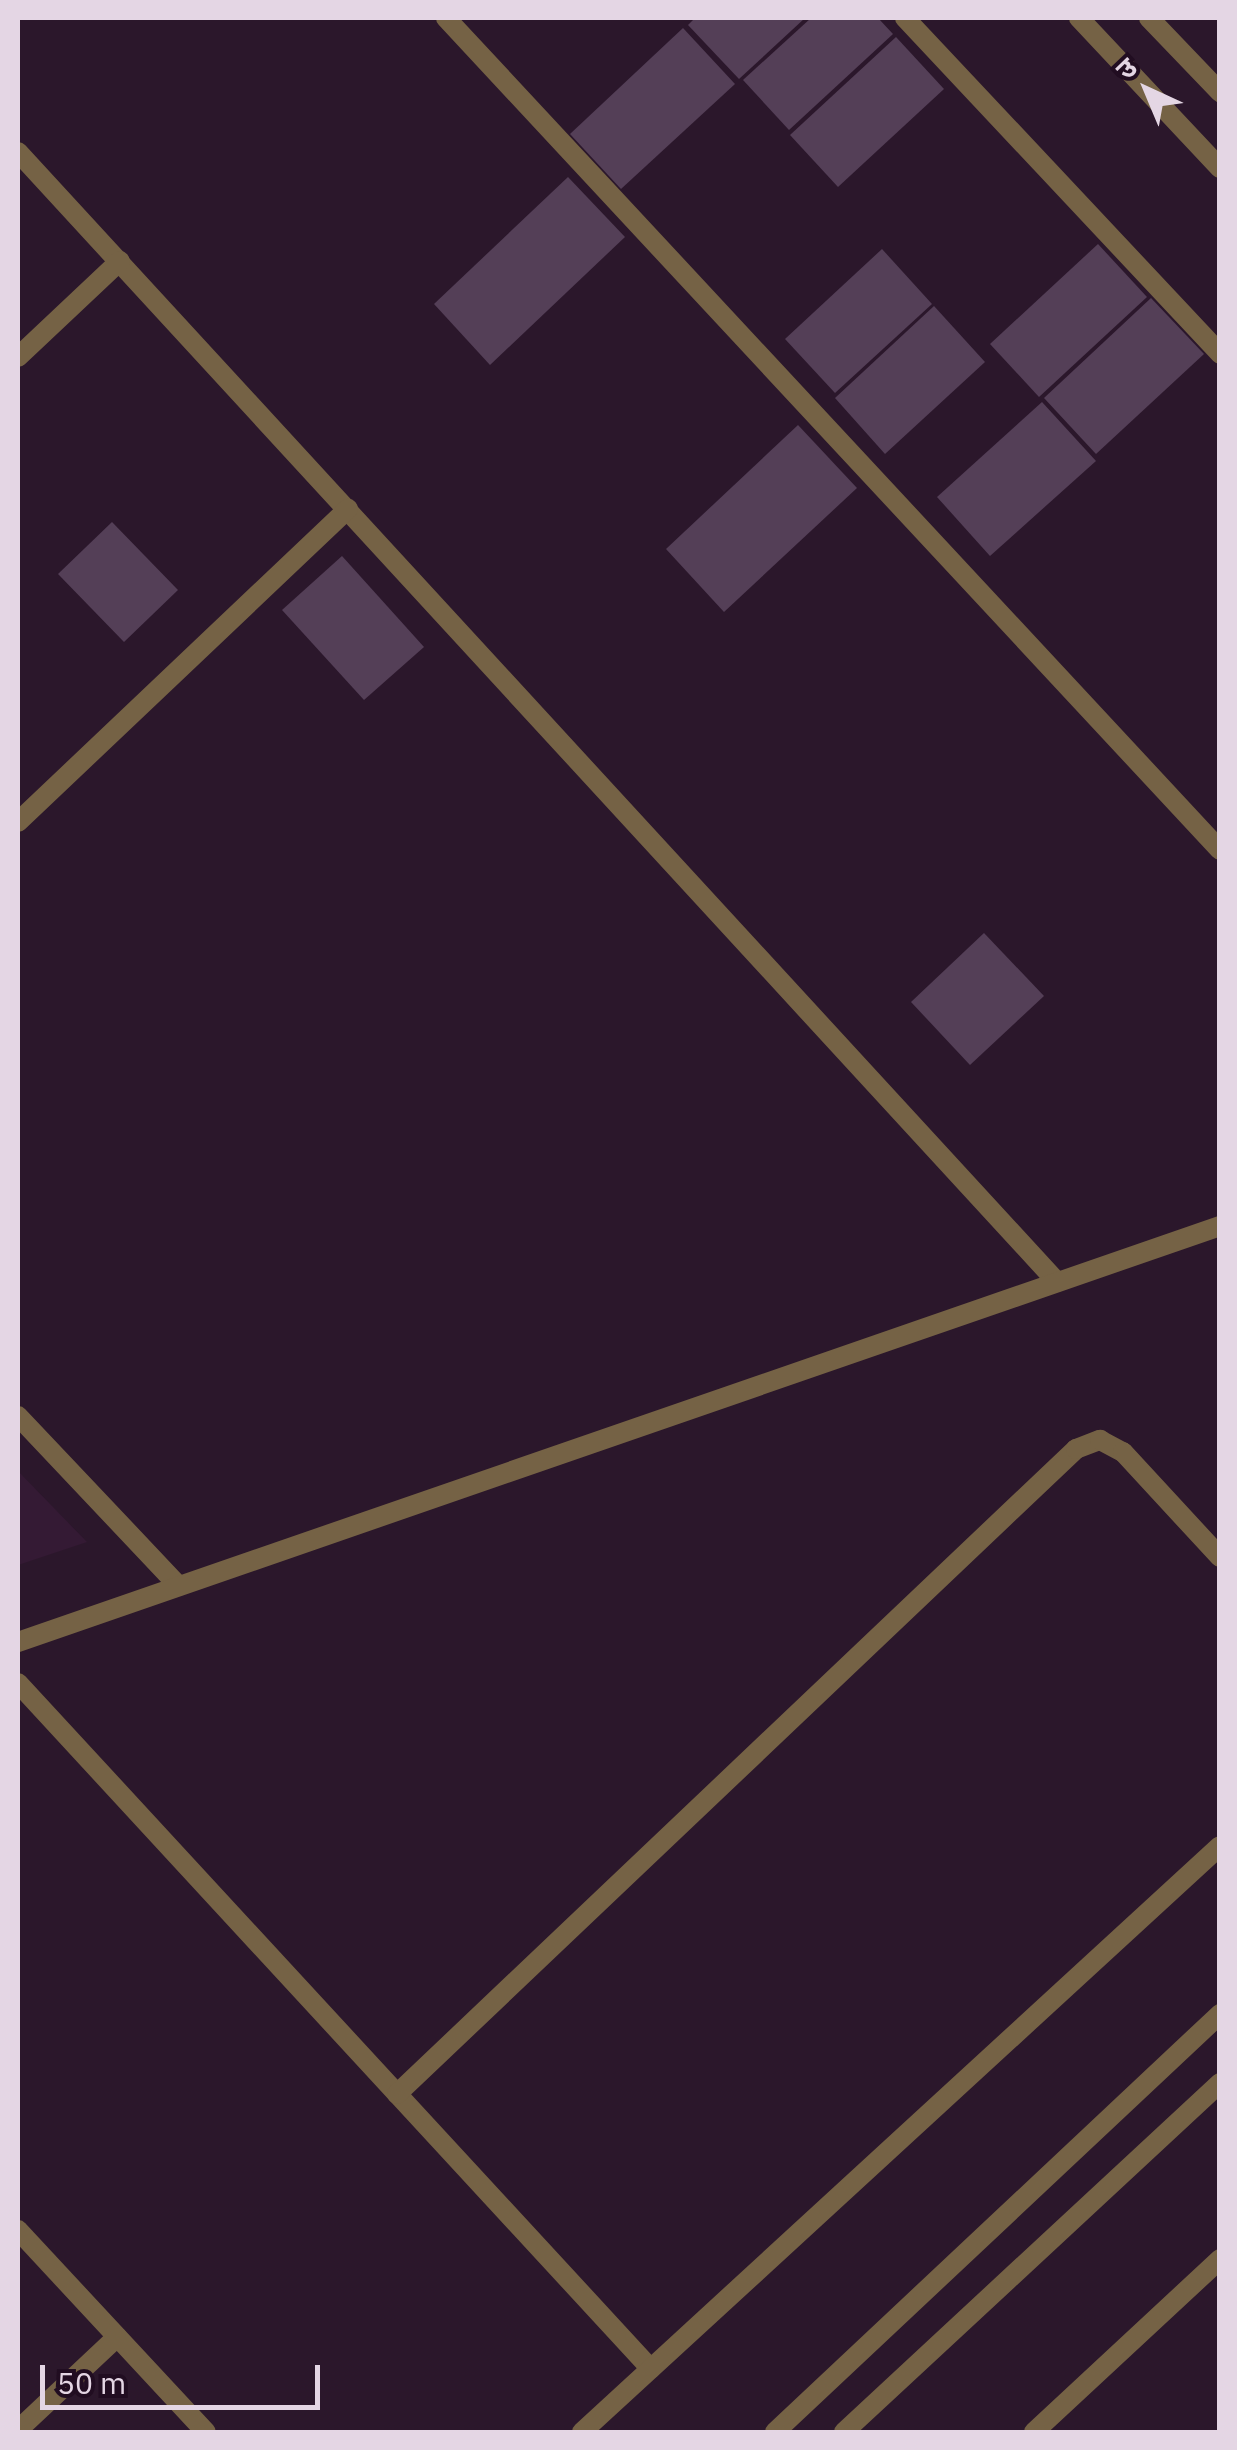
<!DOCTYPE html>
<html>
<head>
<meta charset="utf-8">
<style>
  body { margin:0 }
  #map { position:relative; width:1237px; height:2450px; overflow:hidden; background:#2b172b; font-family:"IBM Plex Sans","Noto Sans Devanagari",sans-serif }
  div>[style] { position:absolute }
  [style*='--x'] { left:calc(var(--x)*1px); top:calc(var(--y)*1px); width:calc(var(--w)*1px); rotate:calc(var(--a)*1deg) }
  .built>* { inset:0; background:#341a34 }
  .building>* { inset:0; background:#543f57 }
  .minor>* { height:20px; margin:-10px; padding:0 10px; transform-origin:10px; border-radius:10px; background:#756245 }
  .tertiary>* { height:20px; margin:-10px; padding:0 10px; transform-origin:10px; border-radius:10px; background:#756245 }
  span { translate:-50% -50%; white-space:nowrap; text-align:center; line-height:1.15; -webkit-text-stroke:8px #210d21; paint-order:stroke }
  .frame { position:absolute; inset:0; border:20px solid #e4d6e4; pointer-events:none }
  .north { position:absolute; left:1097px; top:40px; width:100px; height:100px; -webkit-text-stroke:8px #210d21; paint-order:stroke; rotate:316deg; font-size:28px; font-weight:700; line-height:40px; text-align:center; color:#e4d6e4 }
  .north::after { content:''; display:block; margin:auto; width:35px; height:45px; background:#e4d6e4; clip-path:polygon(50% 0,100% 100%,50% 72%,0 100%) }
  .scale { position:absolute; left:40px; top:2365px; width:280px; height:45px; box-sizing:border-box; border:5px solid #e4d6e4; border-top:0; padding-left:12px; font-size:30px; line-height:35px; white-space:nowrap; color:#e4d6e4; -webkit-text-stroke:8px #210d21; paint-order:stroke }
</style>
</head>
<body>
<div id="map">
  <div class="built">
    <i style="clip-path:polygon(18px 1471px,87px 1542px,18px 1565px)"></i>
  </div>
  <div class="building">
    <i style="clip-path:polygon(695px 18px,805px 18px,739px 79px,688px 25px)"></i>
    <i style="clip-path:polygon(811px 18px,878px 18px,893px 34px,789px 130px,743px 80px)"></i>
    <i style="clip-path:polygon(683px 28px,735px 84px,621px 189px,570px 134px)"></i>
    <i style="clip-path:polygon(896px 37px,944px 89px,838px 187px,790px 135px)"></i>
    <i style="clip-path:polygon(568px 177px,625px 237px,490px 365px,434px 304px)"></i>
    <i style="clip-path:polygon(1098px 244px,1147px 297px,1039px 397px,990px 344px)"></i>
    <i style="clip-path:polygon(882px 249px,932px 304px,835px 393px,785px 339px)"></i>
    <i style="clip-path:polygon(1151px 298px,1204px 354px,1096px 454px,1044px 398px)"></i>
    <i style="clip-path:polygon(934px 306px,985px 362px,885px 454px,835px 398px)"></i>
    <i style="clip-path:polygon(1042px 402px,1096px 461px,990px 556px,937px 497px)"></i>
    <i style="clip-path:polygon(798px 425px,857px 488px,724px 612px,666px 549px)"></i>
    <i style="clip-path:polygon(112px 522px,178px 590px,124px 642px,58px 574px)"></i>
    <i style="clip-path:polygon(342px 556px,424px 647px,364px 700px,282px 610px)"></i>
    <i style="clip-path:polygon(984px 933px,1044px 996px,970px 1065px,911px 1002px)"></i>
  </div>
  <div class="minor">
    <i style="--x:446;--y:18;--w:1136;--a:47.07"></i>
    <i style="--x:905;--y:18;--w:461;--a:46.8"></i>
    <i style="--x:18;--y:152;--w:1535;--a:47.4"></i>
    <i style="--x:18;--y:357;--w:140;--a:-43.3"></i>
    <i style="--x:18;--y:822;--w:455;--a:-43.5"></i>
    <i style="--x:18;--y:1416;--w:234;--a:46.6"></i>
    <i style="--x:18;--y:1683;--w:933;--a:47.3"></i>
    <i style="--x:397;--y:2094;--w:937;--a:-43.53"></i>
    <i style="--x:1076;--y:1449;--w:26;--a:-21"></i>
    <i style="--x:1100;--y:1440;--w:26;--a:28"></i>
    <i style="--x:1123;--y:1452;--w:143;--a:47.3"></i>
    <i style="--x:18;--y:2430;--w:136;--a:-43.2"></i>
    <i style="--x:582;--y:2432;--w:866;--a:-42.57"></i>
    <i style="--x:1034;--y:2432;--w:254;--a:-42.9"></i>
  </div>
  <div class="tertiary">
    <i style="--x:1079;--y:18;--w:206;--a:46.8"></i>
    <i style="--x:1149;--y:18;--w:103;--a:46.2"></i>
    <i style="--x:18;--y:1642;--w:1272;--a:-19.09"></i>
    <i style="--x:18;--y:2230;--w:276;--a:47.1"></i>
    <i style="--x:775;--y:2432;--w:611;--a:-43.21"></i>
    <i style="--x:844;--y:2432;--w:513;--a:-42.87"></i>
  </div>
  <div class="frame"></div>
  <div class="north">उ</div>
  <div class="scale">50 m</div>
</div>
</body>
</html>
